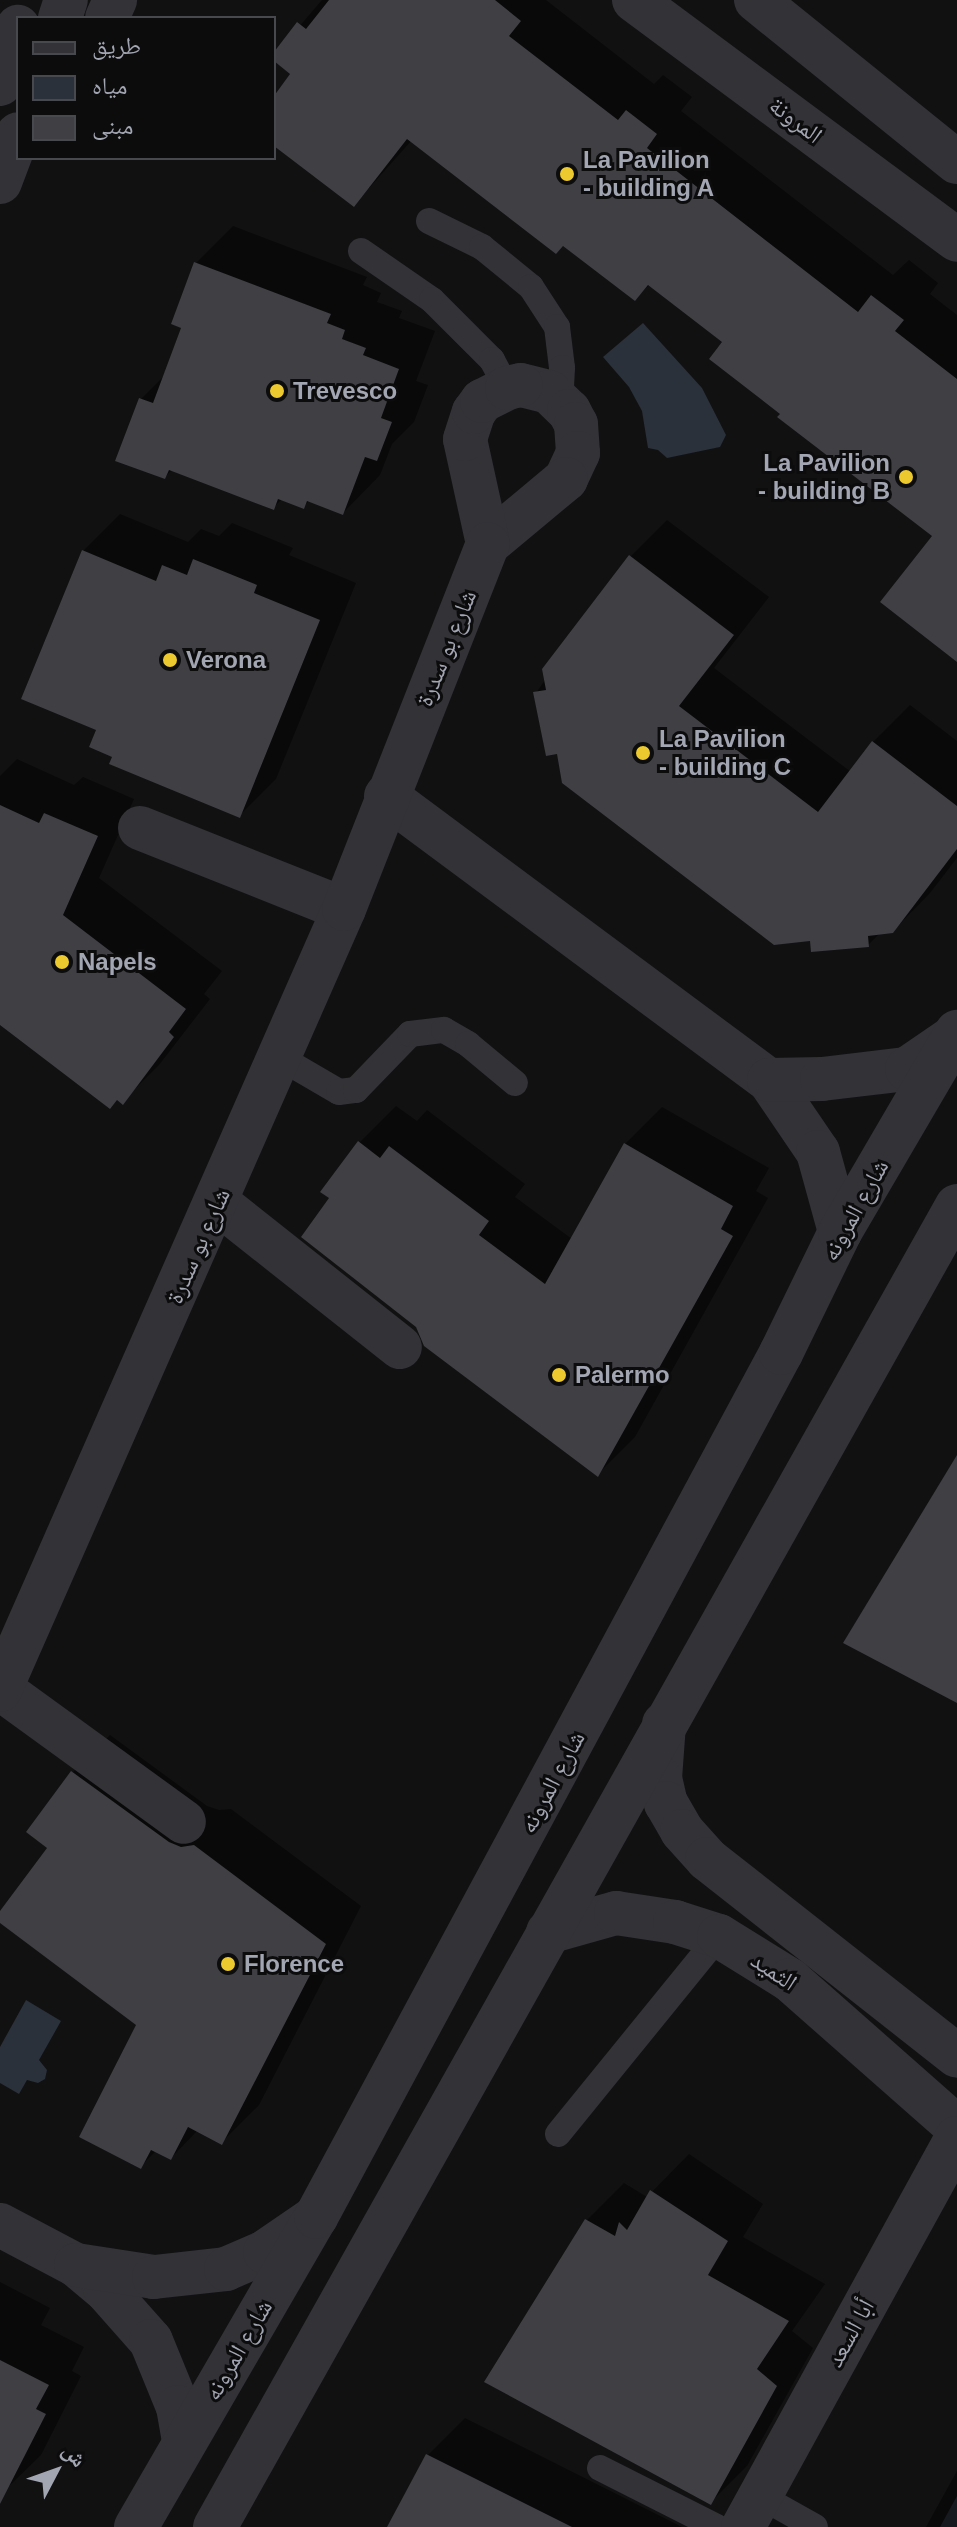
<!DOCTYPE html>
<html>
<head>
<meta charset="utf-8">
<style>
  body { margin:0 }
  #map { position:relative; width:957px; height:2527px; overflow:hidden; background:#111112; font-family:Arial,"Noto Naskh Arabic",sans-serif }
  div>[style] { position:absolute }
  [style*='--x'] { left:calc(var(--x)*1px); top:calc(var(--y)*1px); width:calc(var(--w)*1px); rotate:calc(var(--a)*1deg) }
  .water>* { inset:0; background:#2a313a }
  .shadow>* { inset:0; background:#0007 }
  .building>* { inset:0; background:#3f3f44 }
  .service>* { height:26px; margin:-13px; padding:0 13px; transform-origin:13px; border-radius:13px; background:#323237 }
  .minor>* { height:44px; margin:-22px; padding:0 22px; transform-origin:22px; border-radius:22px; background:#323237 }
  .tertiary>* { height:44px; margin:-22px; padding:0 22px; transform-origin:22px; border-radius:22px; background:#323237 }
  .dots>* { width:22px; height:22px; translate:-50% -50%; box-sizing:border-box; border:4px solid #0c0c0d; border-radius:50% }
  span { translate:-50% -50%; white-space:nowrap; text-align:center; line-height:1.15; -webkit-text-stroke:6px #0c0c0d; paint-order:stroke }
  .street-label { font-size:24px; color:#a2a5b2 }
  .poi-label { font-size:24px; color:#a2a5b2; font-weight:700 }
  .left { translate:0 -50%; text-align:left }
  .right { translate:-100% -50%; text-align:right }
  .legend { position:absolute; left:16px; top:16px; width:260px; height:144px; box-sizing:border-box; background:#0c0c0d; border:2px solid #48494f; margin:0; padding:10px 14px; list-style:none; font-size:24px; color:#a2a5b2 }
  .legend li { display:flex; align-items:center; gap:16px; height:40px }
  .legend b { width:40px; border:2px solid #48494f }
  .north { position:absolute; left:16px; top:2431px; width:80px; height:80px; -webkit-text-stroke:6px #0c0c0d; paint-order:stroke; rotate:49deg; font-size:22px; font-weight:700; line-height:32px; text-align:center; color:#a2a5b2 }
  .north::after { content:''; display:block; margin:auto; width:28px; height:36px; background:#a2a5b2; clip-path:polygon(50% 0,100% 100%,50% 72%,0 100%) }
</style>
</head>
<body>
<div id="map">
  <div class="water">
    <i style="clip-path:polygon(643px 323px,702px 388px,726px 435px,720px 447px,667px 458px,658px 450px,648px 448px,642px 411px,629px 387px,603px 357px)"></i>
    <i style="clip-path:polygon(26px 2000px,61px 2021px,39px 2060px,47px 2070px,45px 2079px,38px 2083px,27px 2080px,19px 2094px,0 2083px,0 2047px)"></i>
    <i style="clip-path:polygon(957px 2496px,957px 2527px,940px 2527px)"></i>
  </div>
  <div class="shadow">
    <i style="clip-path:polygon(322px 0,546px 0,654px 84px,663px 75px,692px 97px,681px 111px,893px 275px,909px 260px,938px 283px,930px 294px,957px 315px,957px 659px,934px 536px,783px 413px,725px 342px,650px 284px,635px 299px,564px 244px,412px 140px,354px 205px,274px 143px,274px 99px,293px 74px,274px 56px)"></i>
    <i style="clip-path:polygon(233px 226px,367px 277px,363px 285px,381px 293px,377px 302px,402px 311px,399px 318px,435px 331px,416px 381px,428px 385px,414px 422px,392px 444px,380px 475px,343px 513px,310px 500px,303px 507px,282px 499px,273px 508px,173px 469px,165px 477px,141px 399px,166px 374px,184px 327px,173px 323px,196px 263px)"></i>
    <i style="clip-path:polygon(120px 514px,188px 542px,201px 529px,219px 536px,232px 523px,293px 548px,289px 555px,356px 583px,276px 779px,239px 816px,114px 755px,99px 729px,83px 551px)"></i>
    <i style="clip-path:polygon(667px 520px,769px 597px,714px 668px,851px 772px,873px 742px,910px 705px,957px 741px,957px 858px,930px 893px,893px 931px,881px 932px,868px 945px,812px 939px,559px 752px,536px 693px,630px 557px)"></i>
    <i style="clip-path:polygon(17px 759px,74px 785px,83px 777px,134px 799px,99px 878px,222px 971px,204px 994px,210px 999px,159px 1065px,122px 1102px,0 1022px,0 776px)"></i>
    <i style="clip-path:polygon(396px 1106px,417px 1121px,427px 1110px,525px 1184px,515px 1197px,572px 1239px,625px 1144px,662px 1107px,769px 1168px,756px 1191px,768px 1198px,635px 1437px,598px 1474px,417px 1326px,332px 1198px,359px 1143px)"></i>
    <i style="clip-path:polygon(110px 1735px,207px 1806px,219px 1810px,231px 1809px,361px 1906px,259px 2105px,222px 2142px,198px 2130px,171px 2158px,157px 2150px,141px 2166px,139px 2024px,0 1920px,0 1915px,50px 1848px,29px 1831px,73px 1772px)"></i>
    <i style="clip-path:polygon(689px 2154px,763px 2204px,743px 2237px,825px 2284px,792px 2331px,813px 2348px,747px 2466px,710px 2503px,587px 2220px,624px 2183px,647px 2197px)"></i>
    <i style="clip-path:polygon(0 2282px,50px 2308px,41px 2325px,84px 2347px,72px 2371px,81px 2376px,41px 2455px,0 2495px)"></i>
    <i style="clip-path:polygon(465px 2418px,682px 2527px,389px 2527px,428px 2455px)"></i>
    <i style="clip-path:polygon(957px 2471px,957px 2527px,926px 2527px)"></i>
  </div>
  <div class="building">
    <i style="clip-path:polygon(329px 0,495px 0,521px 21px,509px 36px,618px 120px,626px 110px,657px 134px,647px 148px,858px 312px,871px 295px,904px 320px,895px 331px,957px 379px,957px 662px,880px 602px,932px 536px,777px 417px,780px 414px,709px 359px,722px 342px,648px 285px,635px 301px,563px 246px,556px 254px,407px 139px,354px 207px,274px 146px,274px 96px,290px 74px,274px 61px,274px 52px,297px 22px,306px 29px)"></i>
    <i style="clip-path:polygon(194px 262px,331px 314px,327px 323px,345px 330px,342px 339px,366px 348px,363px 355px,399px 369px,381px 418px,392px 422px,377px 461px,365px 457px,343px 515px,307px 501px,304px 509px,278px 499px,274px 510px,169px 470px,165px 479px,115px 461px,139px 398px,153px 403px,181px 328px,171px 324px)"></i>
    <i style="clip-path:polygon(82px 550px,156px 581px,162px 565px,187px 575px,193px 559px,257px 585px,254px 593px,320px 620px,240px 818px,109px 764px,112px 757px,89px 747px,96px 730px,21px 699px)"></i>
    <i style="clip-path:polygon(629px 555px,734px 635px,679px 706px,818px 812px,872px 741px,957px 806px,957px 849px,893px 933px,868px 936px,869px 947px,811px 952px,810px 941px,774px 945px,562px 783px,557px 754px,546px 756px,533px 692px,546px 690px,542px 669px)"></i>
    <i style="clip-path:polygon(0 805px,39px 823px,44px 813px,98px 836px,63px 915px,186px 1009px,169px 1032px,174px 1037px,123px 1105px,117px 1100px,110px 1109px,0 1025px)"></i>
    <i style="clip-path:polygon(358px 1141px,380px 1158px,389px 1146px,489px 1221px,479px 1235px,545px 1284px,624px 1143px,733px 1206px,721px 1229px,733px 1236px,598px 1477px,424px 1346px,416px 1327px,301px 1237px,329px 1198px,320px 1192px)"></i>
    <i style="clip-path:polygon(957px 1455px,957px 1703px,843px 1643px)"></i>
    <i style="clip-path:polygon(71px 1771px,169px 1842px,181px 1847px,194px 1845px,326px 1944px,222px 2145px,188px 2127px,171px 2160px,151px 2150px,141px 2169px,79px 2137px,136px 2025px,0 1923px,0 1911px,47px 1848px,26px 1832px)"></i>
    <i style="clip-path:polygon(650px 2190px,728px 2241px,708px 2275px,789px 2321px,757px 2369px,777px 2386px,711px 2505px,484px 2382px,585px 2219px,615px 2236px,619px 2222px,627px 2230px)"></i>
    <i style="clip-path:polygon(0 2360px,49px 2385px,36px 2409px,46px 2414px,0 2504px)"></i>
    <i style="clip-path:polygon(426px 2454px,572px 2527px,387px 2527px)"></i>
  </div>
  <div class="service">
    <i style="--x:429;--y:221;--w:59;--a:26.1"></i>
    <i style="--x:482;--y:247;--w:63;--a:39.2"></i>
    <i style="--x:531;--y:287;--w:48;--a:57"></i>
    <i style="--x:557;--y:327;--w:41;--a:83"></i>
    <i style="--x:562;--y:368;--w:33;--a:93"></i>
    <i style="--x:361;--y:251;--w:86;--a:34.6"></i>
    <i style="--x:432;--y:300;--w:85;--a:45"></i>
    <i style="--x:492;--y:360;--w:32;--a:62"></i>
    <i style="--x:279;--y:1057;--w:69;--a:30.3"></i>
    <i style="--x:339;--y:1092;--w:17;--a:-7"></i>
    <i style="--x:356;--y:1090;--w:78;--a:-46"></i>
    <i style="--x:410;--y:1034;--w:34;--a:-7"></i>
    <i style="--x:444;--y:1030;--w:28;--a:30"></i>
    <i style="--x:468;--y:1044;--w:61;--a:39.7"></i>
    <i style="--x:558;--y:2134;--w:255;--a:-50.9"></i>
    <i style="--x:600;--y:2468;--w:131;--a:26.8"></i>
    <i style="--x:760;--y:2496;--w:63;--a:29.4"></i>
  </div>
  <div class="minor">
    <i style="--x:634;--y:0;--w:402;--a:36.6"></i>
    <i style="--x:756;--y:0;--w:258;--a:38.9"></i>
    <i style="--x:521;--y:385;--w:29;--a:14"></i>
    <i style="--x:549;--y:392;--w:28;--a:44"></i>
    <i style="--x:569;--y:411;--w:15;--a:62"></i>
    <i style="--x:576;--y:424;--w:29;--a:86"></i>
    <i style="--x:578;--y:453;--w:29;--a:115"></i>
    <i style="--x:566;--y:479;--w:102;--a:140.2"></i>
    <i style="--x:488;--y:544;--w:107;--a:-102.4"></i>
    <i style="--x:465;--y:439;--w:28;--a:-72"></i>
    <i style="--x:474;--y:412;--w:14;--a:-54"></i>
    <i style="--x:482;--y:401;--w:28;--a:-27"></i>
    <i style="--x:507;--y:388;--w:14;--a:-12"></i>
    <i style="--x:386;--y:796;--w:477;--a:36.6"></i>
    <i style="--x:769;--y:1080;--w:87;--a:55.8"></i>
    <i style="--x:818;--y:1152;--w:83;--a:74.6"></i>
    <i style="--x:140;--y:828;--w:219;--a:21.7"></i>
    <i style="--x:769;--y:1080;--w:53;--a:-1.1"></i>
    <i style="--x:822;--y:1079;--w:86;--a:-6.7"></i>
    <i style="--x:907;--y:1069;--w:58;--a:-34.5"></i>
    <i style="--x:218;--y:1203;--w:232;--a:38.4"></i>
    <i style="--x:1;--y:1689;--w:226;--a:36"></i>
    <i style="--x:0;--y:1690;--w:853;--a:-66.23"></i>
    <i style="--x:344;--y:909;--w:392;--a:-68.5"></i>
    <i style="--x:664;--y:1724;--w:54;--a:94.2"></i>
    <i style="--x:660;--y:1778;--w:26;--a:77"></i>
    <i style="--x:666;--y:1803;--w:32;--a:60"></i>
    <i style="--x:682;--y:1831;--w:38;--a:48"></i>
    <i style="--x:707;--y:1859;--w:318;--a:38.2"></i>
    <i style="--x:548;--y:1932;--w:71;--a:-15.6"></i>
    <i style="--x:616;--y:1913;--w:60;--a:8.7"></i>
    <i style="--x:675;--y:1922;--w:46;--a:17.7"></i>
    <i style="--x:719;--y:1936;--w:84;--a:31.8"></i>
    <i style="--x:790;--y:1980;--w:222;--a:41.4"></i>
    <i style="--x:0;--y:2225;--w:86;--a:27.8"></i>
    <i style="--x:76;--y:2265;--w:38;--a:40"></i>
    <i style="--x:105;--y:2289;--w:69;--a:48.5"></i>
    <i style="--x:151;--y:2341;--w:71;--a:67.8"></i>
    <i style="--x:178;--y:2407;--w:36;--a:80"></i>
    <i style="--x:76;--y:2265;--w:79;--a:8.7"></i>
    <i style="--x:154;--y:2277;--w:72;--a:-6.3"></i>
    <i style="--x:226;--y:2269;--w:43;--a:-23.6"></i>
    <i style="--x:265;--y:2252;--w:62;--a:-34.5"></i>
    <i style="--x:743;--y:2527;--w:444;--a:-61.2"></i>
  </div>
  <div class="tertiary">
    <i style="--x:60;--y:18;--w:19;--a:-72"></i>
    <i style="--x:107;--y:18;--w:20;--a:-66"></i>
    <i style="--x:0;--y:84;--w:60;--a:-72.5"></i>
    <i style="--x:0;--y:182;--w:51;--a:-69.4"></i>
    <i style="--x:136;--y:2527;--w:358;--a:-59.9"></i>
    <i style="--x:316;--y:2217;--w:981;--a:-61.71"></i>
    <i style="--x:781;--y:1353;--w:135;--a:-64"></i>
    <i style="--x:840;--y:1232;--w:232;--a:-59.7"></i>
    <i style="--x:215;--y:2527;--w:1515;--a:-60.68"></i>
  </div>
  <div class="dots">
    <i style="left:567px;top:174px;background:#ecca2f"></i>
    <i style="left:277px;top:391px;background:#ecca2f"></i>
    <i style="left:906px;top:477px;background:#ecca2f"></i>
    <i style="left:170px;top:660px;background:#ecca2f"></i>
    <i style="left:643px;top:753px;background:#ecca2f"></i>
    <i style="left:62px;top:962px;background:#ecca2f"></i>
    <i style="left:559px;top:1375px;background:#ecca2f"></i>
    <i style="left:228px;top:1964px;background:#ecca2f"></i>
  </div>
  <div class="street-label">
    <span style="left:796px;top:120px;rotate:37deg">المرونة</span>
    <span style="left:446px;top:648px;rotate:-68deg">شارع بو سدرة</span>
    <span style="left:855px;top:1210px;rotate:-61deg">شارع المرونه</span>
    <span style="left:198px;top:1246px;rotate:-66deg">شارع بو سدرة</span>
    <span style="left:552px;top:1782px;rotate:-62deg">شارع المرونه</span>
    <span style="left:774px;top:1971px;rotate:34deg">الثميد</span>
    <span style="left:850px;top:2333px;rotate:-61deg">أبا السعد</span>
    <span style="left:238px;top:2350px;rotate:-60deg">شارع المرونه</span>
  </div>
  <div class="poi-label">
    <span class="left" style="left:583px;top:174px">La Pavilion<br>- building A</span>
    <span class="left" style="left:293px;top:391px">Trevesco</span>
    <span class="right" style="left:890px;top:477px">La Pavilion<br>- building B</span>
    <span class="left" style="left:186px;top:660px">Verona</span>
    <span class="left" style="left:659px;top:753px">La Pavilion<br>- building C</span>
    <span class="left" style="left:78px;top:962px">Napels</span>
    <span class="left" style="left:575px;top:1375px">Palermo</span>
    <span class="left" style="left:244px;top:1964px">Florence</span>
  </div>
  <ul class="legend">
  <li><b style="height:10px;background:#323237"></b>طريق</li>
  <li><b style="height:22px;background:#2a313a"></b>مياه</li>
  <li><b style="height:22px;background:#3f3f44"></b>مبنى</li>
  </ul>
  <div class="north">ش</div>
</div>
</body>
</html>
